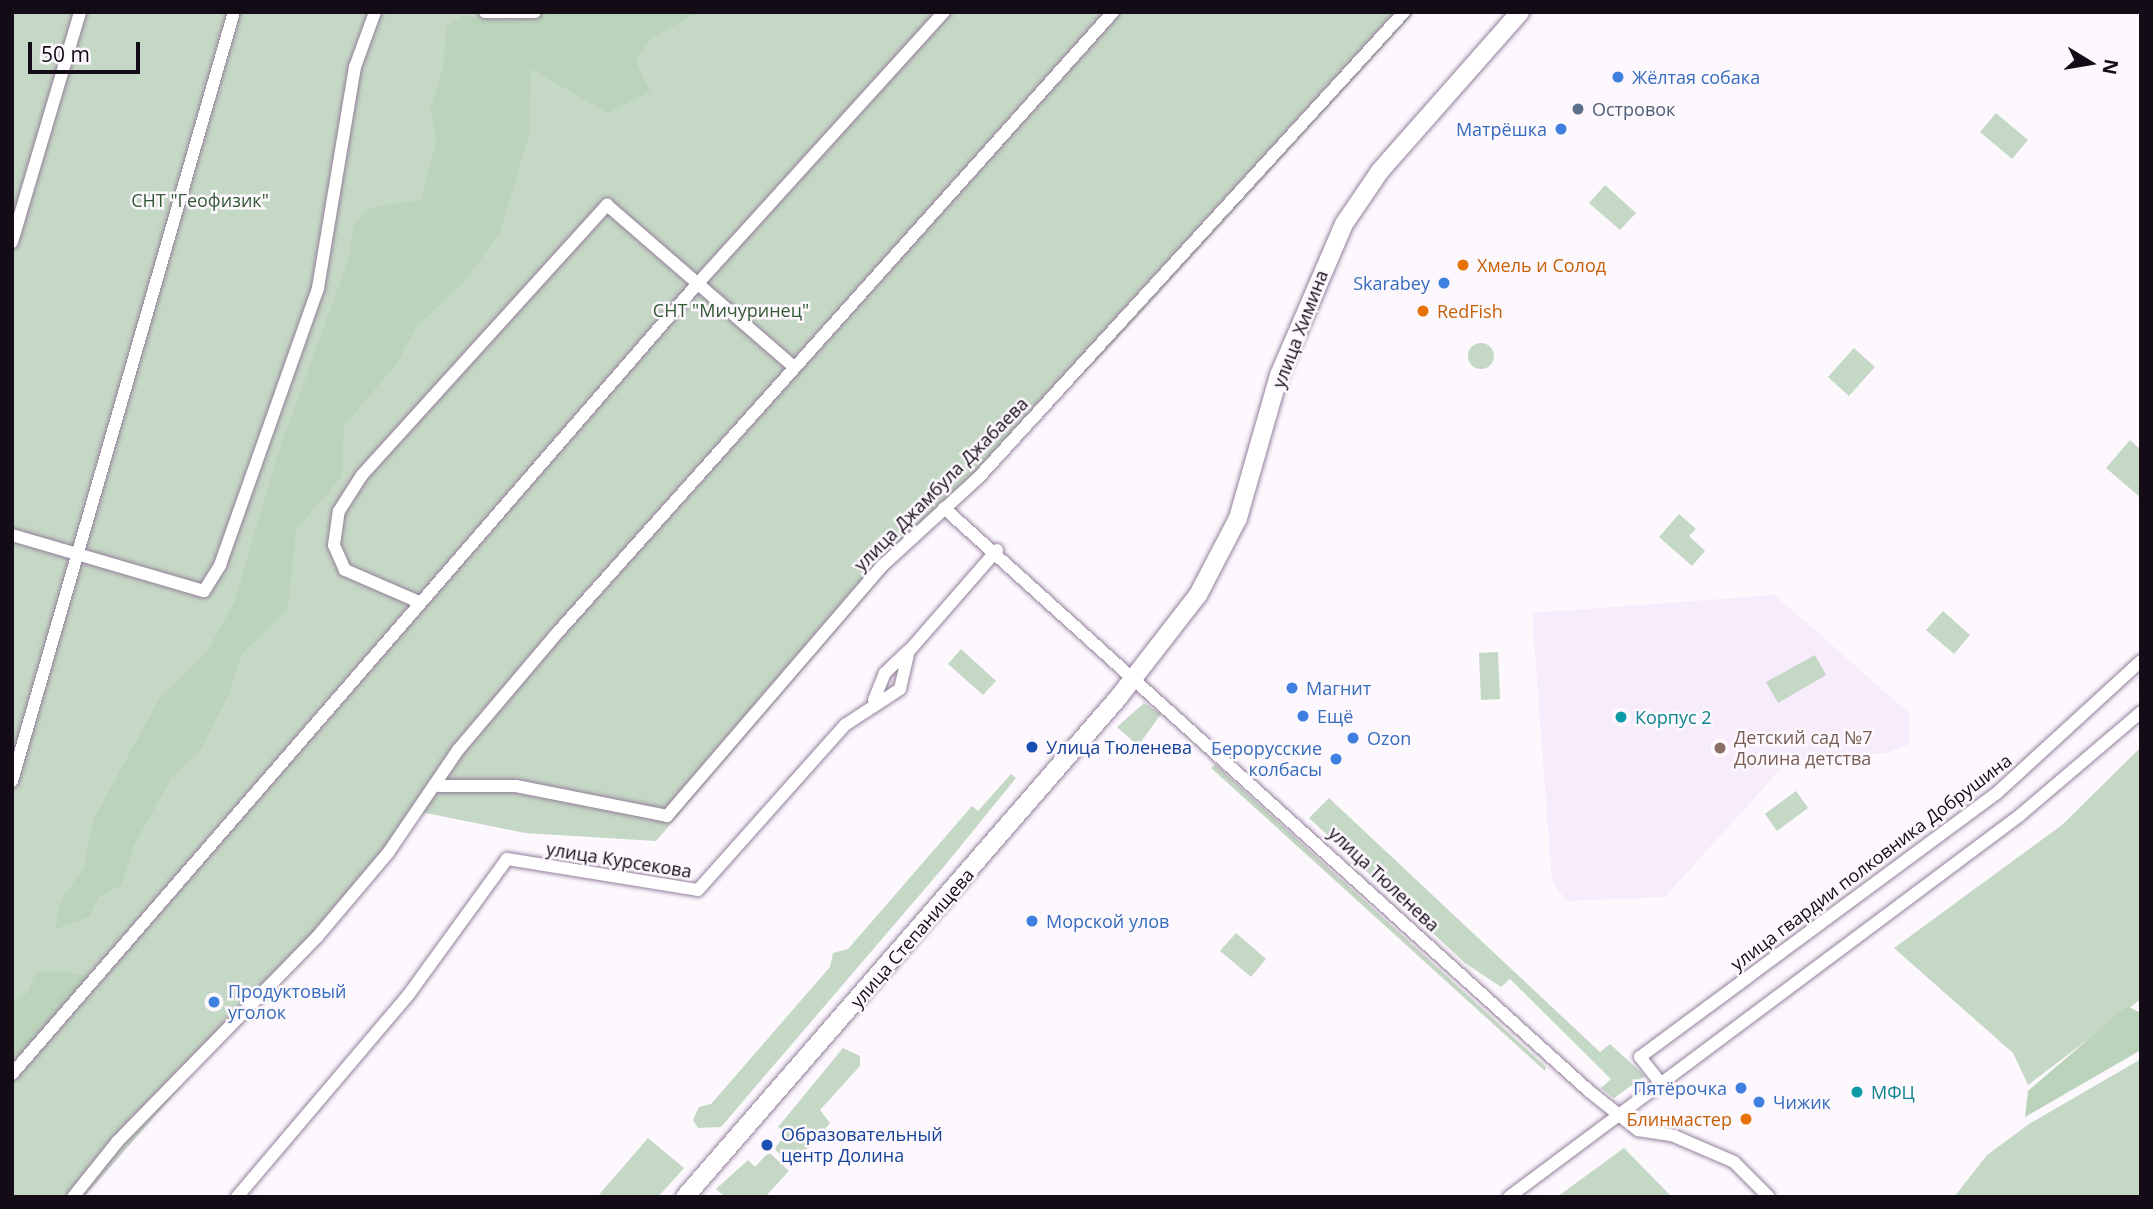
<!DOCTYPE html>
<html>
<head>
<meta charset="utf-8">
<style>
  body { margin:0 }
  #map { position:relative; width:2153px; height:1209px; overflow:hidden; background:#fdf8fe; font-family:"Open Sans",sans-serif }
  div>[style] { position:absolute }
  [style*='--x'] { left:calc(var(--x)*1px); top:calc(var(--y)*1px); width:calc(var(--w)*1px); rotate:calc(var(--a)*1deg) }
  .built>* { inset:0; background:#f7ecfb }
  .green>* { inset:0; background:#c5d8c5 }
  .round { border-radius:50% }
  .forest>* { inset:0; background:#bad3ba }
  .roads { filter:drop-shadow(0 0 2px #947f9b) drop-shadow(0 0 2px #947f9b) }
  .street>* { height:12px; margin:-6px; padding:0 6px; transform-origin:6px; border-radius:6px; background:#fff }
  .secondary>* { height:18px; margin:-9px; padding:0 9px; transform-origin:9px; border-radius:9px; background:#fff }
  .dots>* { width:19px; height:19px; translate:-50% -50%; box-sizing:border-box; border:4px solid #fdf8fe; border-radius:50% }
  span { translate:-50% -50%; white-space:nowrap; text-align:center; line-height:1.15; -webkit-text-stroke:5px #fdf8fe; paint-order:stroke }
  .shop-label { font-size:18px; color:#366cbe }
  .left { translate:0 -50%; text-align:left }
  .right { translate:-100% -50%; text-align:right }
  .service-label { font-size:18px; color:#4e5e75 }
  .park-label { font-size:18px; color:#335935 }
  .food-label { font-size:18px; color:#c56008 }
  .street-label { font-size:18px; color:#130b16 }
  .culture-label { font-size:18px; color:#0d838f }
  .education-label { font-size:18px; color:#785e54 }
  .transit-label { font-size:18px; color:#164399 }
  .frame { position:absolute; inset:0; border:14px solid #130b16; pointer-events:none }
  .north { position:absolute; left:2055px; top:28px; width:70px; height:70px; -webkit-text-stroke:5px #fdf8fe; paint-order:stroke; rotate:101deg; font-size:19px; font-weight:700; line-height:28px; text-align:center; color:#130b16 }
  .north::after { content:''; display:block; margin:auto; width:24px; height:32px; background:#130b16; clip-path:polygon(50% 0,100% 100%,50% 72%,0 100%) }
  .scale { position:absolute; left:28px; top:42px; width:112px; height:32px; box-sizing:border-box; border:4px solid #130b16; border-top:0; padding-left:9px; font-size:21px; line-height:24px; white-space:nowrap; color:#130b16; -webkit-text-stroke:5px #fdf8fe; paint-order:stroke }
</style>
</head>
<body>
<div id="map">
  <div class="built">
    <i style="clip-path:polygon(1775px 595px,1910px 714px,1909px 744px,1887px 753px,1788px 761px,1665px 897px,1566px 901px,1552px 881px,1532px 613px)"></i>
  </div>
  <div class="green">
    <i style="clip-path:polygon(12px 12px,1415px 12px,1106px 351px,889px 569px,656px 841px,525px 833px,421px 812px,84px 1197px,12px 1197px)"></i>
    <i style="clip-path:polygon(1996px 113px,2028px 140px,2012px 159px,1980px 132px)"></i>
    <i style="clip-path:polygon(1605px 185px,1636px 213px,1620px 230px,1589px 203px)"></i>
    <i class="round" style="left:1468px;top:343px;width:26px;height:26px"></i>
    <i style="clip-path:polygon(1854px 348px,1875px 367px,1849px 396px,1828px 377px)"></i>
    <i style="clip-path:polygon(2130px 440px,2141px 450px,2141px 498px,2106px 468px)"></i>
    <i style="clip-path:polygon(1679px 514px,1696px 529px,1689px 536px,1705px 551px,1692px 566px,1659px 537px)"></i>
    <i style="clip-path:polygon(1943px 611px,1970px 635px,1954px 654px,1926px 630px)"></i>
    <i style="clip-path:polygon(961px 649px,996px 681px,983px 695px,948px 664px)"></i>
    <i style="clip-path:polygon(1498px 652px,1500px 699px,1481px 700px,1479px 653px)"></i>
    <i style="clip-path:polygon(1815px 655px,1826px 675px,1778px 703px,1766px 682px)"></i>
    <i style="clip-path:polygon(1144px 703px,1161px 714px,1138px 746px,1117px 727px)"></i>
    <i style="clip-path:polygon(2141px 747px,2141px 999px,2028px 1085px,2013px 1053px,1894px 948px,2062px 825px)"></i>
    <i style="clip-path:polygon(1215px 764px,1546px 1067px,1545px 1071px,1211px 768px)"></i>
    <i style="clip-path:polygon(1011px 774px,1016px 778px,947px 863px,721px 1127px,698px 1128px,693px 1120px,699px 1107px,711px 1104px,830px 967px,833px 953px,848px 949px,972px 806px,978px 811px)"></i>
    <i style="clip-path:polygon(1796px 791px,1808px 808px,1777px 831px,1765px 814px)"></i>
    <i style="clip-path:polygon(1329px 798px,1600px 1052px,1610px 1044px,1645px 1076px,1614px 1098px,1601px 1088px,1611px 1079px,1510px 979px,1501px 987px,1465px 963px,1309px 818px)"></i>
    <i style="clip-path:polygon(1236px 933px,1266px 959px,1251px 977px,1220px 951px)"></i>
    <i style="clip-path:polygon(843px 1048px,860px 1056px,860px 1066px,820px 1110px,830px 1123px,793px 1165px,774px 1149px,787px 1133px,778px 1127px)"></i>
    <i style="clip-path:polygon(2141px 1059px,2141px 1197px,1954px 1197px,1987px 1155px,2029px 1124px)"></i>
    <i style="clip-path:polygon(648px 1138px,684px 1168px,658px 1197px,597px 1197px)"></i>
    <i style="clip-path:polygon(1624px 1148px,1672px 1197px,1557px 1197px)"></i>
    <i style="clip-path:polygon(769px 1152px,789px 1171px,765px 1197px,725px 1197px,716px 1189px,748px 1160px,755px 1167px)"></i>
  </div>
  <div class="forest">
    <i style="clip-path:polygon(532px 12px,700px 12px,651px 38px,636px 61px,650px 92px,608px 113px,531px 69px,529px 135px,501px 230px,467px 279px,416px 327px,397px 363px,344px 426px,342px 476px,296px 530px,288px 609px,241px 655px,230px 692px,200px 751px,172px 777px,134px 845px,121px 886px,99px 896px,89px 917px,55px 929px,61px 900px,84px 867px,93px 820px,161px 696px,206px 653px,234px 603px,280px 448px,350px 255px,353px 227px,368px 208px,421px 200px,437px 139px,430px 110px,444px 64px,446px 27px,464px 16px,515px 22px)"></i>
    <i style="clip-path:polygon(59px 971px,89px 976px,24px 1056px,12px 1057px,12px 1002px,27px 993px,36px 972px)"></i>
    <i style="clip-path:polygon(2127px 1006px,2141px 1013px,2141px 1050px,2025px 1117px,2028px 1091px)"></i>
  </div>
  <div class="roads">
    <div class="street">
      <i style="--x:485;--y:12;--w:50;--a:0"></i>
      <i style="--x:12;--y:242;--w:240;--a:-73.5"></i>
      <i style="--x:944;--y:508;--w:869;--a:42.11"></i>
      <i style="--x:1589;--y:1091;--w:63;--a:38.5"></i>
      <i style="--x:1638;--y:1130;--w:36;--a:9"></i>
      <i style="--x:1674;--y:1136;--w:65;--a:23.4"></i>
      <i style="--x:1734;--y:1162;--w:49;--a:45"></i>
      <i style="--x:12;--y:535;--w:200;--a:16.3"></i>
      <i style="--x:204;--y:591;--w:31;--a:-58"></i>
      <i style="--x:220;--y:565;--w:294;--a:-70.5"></i>
      <i style="--x:318;--y:288;--w:224;--a:-80.5"></i>
      <i style="--x:355;--y:67;--w:59;--a:-70"></i>
      <i style="--x:419;--y:602;--w:81;--a:-156.6"></i>
      <i style="--x:345;--y:570;--w:27;--a:-114"></i>
      <i style="--x:334;--y:545;--w:34;--a:-82"></i>
      <i style="--x:339;--y:511;--w:43;--a:-57.4"></i>
      <i style="--x:362;--y:475;--w:365;--a:-47.8"></i>
      <i style="--x:607;--y:205;--w:246;--a:40.9"></i>
      <i style="--x:874;--y:700;--w:29;--a:-68"></i>
      <i style="--x:885;--y:673;--w:32;--a:-44"></i>
      <i style="--x:12;--y:781;--w:800;--a:-73.9"></i>
      <i style="--x:439;--y:786;--w:77;--a:0"></i>
      <i style="--x:516;--y:786;--w:154;--a:11.2"></i>
      <i style="--x:667;--y:816;--w:330;--a:-49.3"></i>
      <i style="--x:882;--y:566;--w:132;--a:-42.5"></i>
      <i style="--x:979;--y:477;--w:630;--a:-47.57"></i>
      <i style="--x:12;--y:1074;--w:1048;--a:-49.06"></i>
      <i style="--x:699;--y:282;--w:365;--a:-47.8"></i>
      <i style="--x:1662;--y:1085;--w:36;--a:-128"></i>
      <i style="--x:1640;--y:1057;--w:445;--a:-36.5"></i>
      <i style="--x:1998;--y:792;--w:194;--a:-42.5"></i>
      <i style="--x:73;--y:1197;--w:70;--a:-51.3"></i>
      <i style="--x:117;--y:1142;--w:286;--a:-45.7"></i>
      <i style="--x:317;--y:937;--w:110;--a:-49.8"></i>
      <i style="--x:388;--y:853;--w:125;--a:-55.8"></i>
      <i style="--x:458;--y:750;--w:156;--a:-49.7"></i>
      <i style="--x:559;--y:631;--w:831;--a:-48.17"></i>
      <i style="--x:237;--y:1197;--w:266;--a:-49.7"></i>
      <i style="--x:409;--y:994;--w:167;--a:-54"></i>
      <i style="--x:507;--y:859;--w:193;--a:9.2"></i>
      <i style="--x:698;--y:890;--w:221;--a:-48.3"></i>
      <i style="--x:845;--y:725;--w:66;--a:-33.2"></i>
      <i style="--x:900;--y:689;--w:39;--a:-77"></i>
      <i style="--x:909;--y:651;--w:134;--a:-48.9"></i>
      <i style="--x:1509;--y:1197;--w:637;--a:-36.76"></i>
      <i style="--x:2019;--y:816;--w:160;--a:-40.4"></i>
    </div>
    <div class="secondary">
      <i style="--x:685;--y:1197;--w:661;--a:-49.05"></i>
      <i style="--x:1118;--y:698;--w:130;--a:-52.2"></i>
      <i style="--x:1198;--y:595;--w:87;--a:-62.5"></i>
      <i style="--x:1238;--y:518;--w:149;--a:-74"></i>
      <i style="--x:1279;--y:375;--w:164;--a:-66.7"></i>
      <i style="--x:1344;--y:224;--w:64;--a:-55.8"></i>
      <i style="--x:1380;--y:171;--w:212;--a:-48.6"></i>
    </div>
  </div>
  <div class="dots">
    <i style="left:1618px;top:77px;background:#3f7fe0"></i>
    <i style="left:1578px;top:109px;background:#5c6f8a"></i>
    <i style="left:1561px;top:129px;background:#3f7fe0"></i>
    <i style="left:1463px;top:265px;background:#e8710a"></i>
    <i style="left:1444px;top:283px;background:#3f7fe0"></i>
    <i style="left:1423px;top:311px;background:#e8710a"></i>
    <i style="left:1292px;top:688px;background:#3f7fe0"></i>
    <i style="left:1303px;top:716px;background:#3f7fe0"></i>
    <i style="left:1621px;top:717px;background:#0f9aa8"></i>
    <i style="left:1353px;top:738px;background:#3f7fe0"></i>
    <i style="left:1032px;top:747px;background:#1a4fb4"></i>
    <i style="left:1720px;top:748px;background:#8d6e63"></i>
    <i style="left:1336px;top:759px;background:#3f7fe0"></i>
    <i style="left:1032px;top:921px;background:#3f7fe0"></i>
    <i style="left:214px;top:1002px;background:#3f7fe0"></i>
    <i style="left:1741px;top:1088px;background:#3f7fe0"></i>
    <i style="left:1857px;top:1092px;background:#0f9aa8"></i>
    <i style="left:1759px;top:1102px;background:#3f7fe0"></i>
    <i style="left:1746px;top:1119px;background:#e8710a"></i>
    <i style="left:767px;top:1145px;background:#1a4fb4"></i>
  </div>
  <div class="shop-label">
    <span class="left" style="left:1632px;top:77px">Жёлтая собака</span>
    <span class="right" style="left:1547px;top:129px">Матрёшка</span>
    <span class="right" style="left:1430px;top:283px">Skarabey</span>
    <span class="left" style="left:1306px;top:688px">Магнит</span>
    <span class="left" style="left:1317px;top:716px">Ещё</span>
    <span class="left" style="left:1367px;top:738px">Ozon</span>
    <span class="right" style="left:1322px;top:759px">Берорусские<br>колбасы</span>
    <span class="left" style="left:1046px;top:921px">Морской улов</span>
    <span class="left" style="left:228px;top:1002px">Продуктовый<br>уголок</span>
    <span class="right" style="left:1727px;top:1088px">Пятёрочка</span>
    <span class="left" style="left:1773px;top:1102px">Чижик</span>
  </div>
  <div class="service-label">
    <span class="left" style="left:1592px;top:109px">Островок</span>
  </div>
  <div class="park-label">
    <span style="left:200px;top:200px">СНТ "Геофизик"</span>
    <span style="left:731px;top:310px">СНТ "Мичуринец"</span>
  </div>
  <div class="food-label">
    <span class="left" style="left:1477px;top:265px">Хмель и Солод</span>
    <span class="left" style="left:1437px;top:311px">RedFish</span>
    <span class="right" style="left:1732px;top:1119px">Блинмастер</span>
  </div>
  <div class="street-label">
    <span style="left:1300px;top:329px;rotate:-69deg">улица Химина</span>
    <span style="left:941px;top:484px;rotate:-45deg">улица Джамбула Джабаева</span>
    <span style="left:619px;top:860px;rotate:9deg">улица Курсекова</span>
    <span style="left:1871px;top:862px;rotate:-37deg">улица гвардии полковника Добрушина</span>
    <span style="left:1384px;top:879px;rotate:43deg">улица Тюленева</span>
    <span style="left:912px;top:938px;rotate:-49deg">улица Степанищева</span>
  </div>
  <div class="culture-label">
    <span class="left" style="left:1635px;top:717px">Корпус 2</span>
    <span class="left" style="left:1871px;top:1092px">МФЦ</span>
  </div>
  <div class="education-label">
    <span class="left" style="left:1734px;top:748px">Детский сад №7<br>Долина детства</span>
  </div>
  <div class="transit-label">
    <span class="left" style="left:1046px;top:747px">Улица Тюленева</span>
    <span class="left" style="left:781px;top:1145px">Образовательный<br>центр Долина</span>
  </div>
  <div class="frame"></div>
  <div class="north">N</div>
  <div class="scale">50 m</div>
</div>
</body>
</html>
